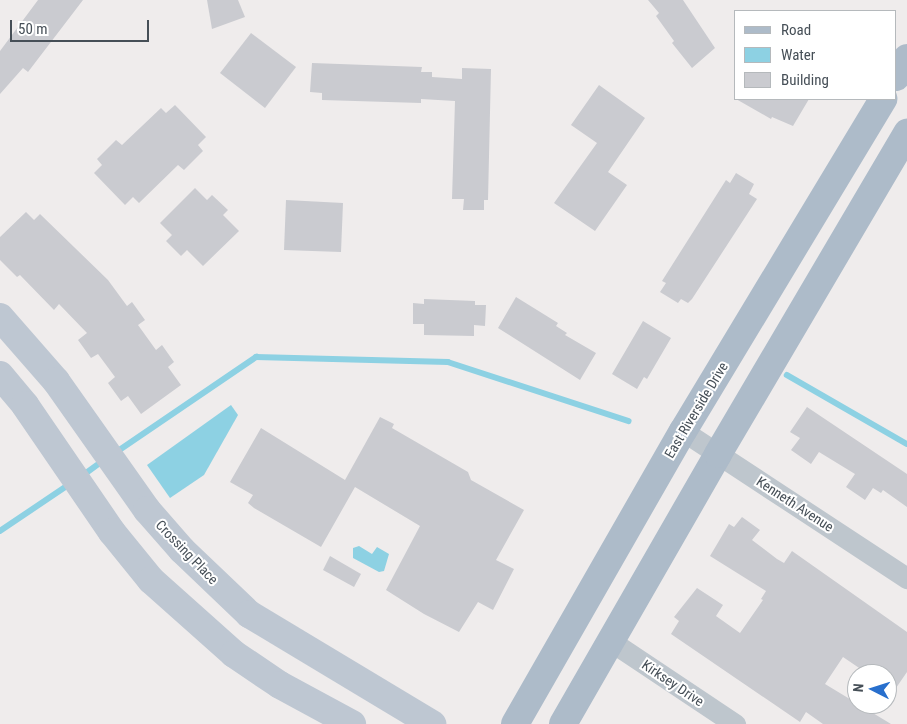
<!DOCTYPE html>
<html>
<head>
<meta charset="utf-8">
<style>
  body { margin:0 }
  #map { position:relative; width:907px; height:724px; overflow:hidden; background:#efecec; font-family:"Roboto Condensed",sans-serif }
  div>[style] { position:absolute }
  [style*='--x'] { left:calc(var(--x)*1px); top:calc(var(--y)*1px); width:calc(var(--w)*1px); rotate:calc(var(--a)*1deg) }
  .water>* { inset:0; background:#8dd1e3 }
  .stream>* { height:5.5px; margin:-2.75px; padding:0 2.75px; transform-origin:2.75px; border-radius:2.75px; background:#8dd1e3 }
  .building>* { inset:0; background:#cacbd0 }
  .street>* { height:21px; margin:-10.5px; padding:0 10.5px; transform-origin:10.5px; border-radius:10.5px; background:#bec6cd }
  .secondary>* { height:28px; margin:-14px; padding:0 14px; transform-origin:14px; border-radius:14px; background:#bec7d2 }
  .primary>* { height:28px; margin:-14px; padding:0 14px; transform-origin:14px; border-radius:14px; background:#adbbc9 }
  span { translate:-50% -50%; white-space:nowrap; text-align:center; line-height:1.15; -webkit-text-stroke:4px #fff; paint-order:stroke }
  .street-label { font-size:14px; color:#464f57 }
  .legend { position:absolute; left:734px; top:10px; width:162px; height:90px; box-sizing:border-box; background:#fff; border:1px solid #b5b9bc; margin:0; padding:6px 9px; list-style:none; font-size:15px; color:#464f57 }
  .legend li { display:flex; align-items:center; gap:10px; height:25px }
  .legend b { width:25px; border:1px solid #b5b9bc }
  .north { position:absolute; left:847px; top:664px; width:50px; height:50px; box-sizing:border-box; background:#fff; border:1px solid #b5b9bc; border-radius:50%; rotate:275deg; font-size:14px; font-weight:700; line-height:20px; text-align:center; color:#464f57 }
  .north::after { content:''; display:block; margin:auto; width:18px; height:22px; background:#286fcd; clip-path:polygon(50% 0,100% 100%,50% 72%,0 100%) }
  .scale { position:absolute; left:10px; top:20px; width:139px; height:22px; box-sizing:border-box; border:2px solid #464f57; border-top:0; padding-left:6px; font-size:15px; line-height:18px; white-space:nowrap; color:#464f57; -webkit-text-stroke:4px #fff; paint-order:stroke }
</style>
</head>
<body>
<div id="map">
  <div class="water">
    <i style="clip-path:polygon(231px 405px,238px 415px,204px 475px,170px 498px,147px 465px)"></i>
    <i style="clip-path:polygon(359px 546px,372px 554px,377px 547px,389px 554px,384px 571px,379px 572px,353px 558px,353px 548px)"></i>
  </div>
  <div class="stream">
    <i style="--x:787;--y:375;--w:138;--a:29.9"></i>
    <i style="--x:115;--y:453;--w:171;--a:-34.2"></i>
    <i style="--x:256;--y:357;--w:192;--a:1.5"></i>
    <i style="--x:448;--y:362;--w:190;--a:18.1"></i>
    <i style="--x:82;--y:476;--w:26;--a:-36"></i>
    <i style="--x:0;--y:531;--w:84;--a:-33.9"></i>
  </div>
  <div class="building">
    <i style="clip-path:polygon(38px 0,83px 0,28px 72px,23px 68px,0 94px,0 51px)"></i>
    <i style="clip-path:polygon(207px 0,238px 0,245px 17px,212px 29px)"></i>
    <i style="clip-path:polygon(648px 0,683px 0,715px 48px,692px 68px,672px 43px,674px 41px,656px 16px,659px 13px)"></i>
    <i style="clip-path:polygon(251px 33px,296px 67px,265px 108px,220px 73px)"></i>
    <i style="clip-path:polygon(312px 63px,422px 67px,421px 72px,432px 72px,432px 77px,462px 79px,462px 68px,491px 69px,488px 200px,484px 200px,484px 210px,463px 210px,464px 199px,452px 199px,455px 101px,421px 99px,421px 103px,322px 100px,322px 93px,310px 92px)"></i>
    <i style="clip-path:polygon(599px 85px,645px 118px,608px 172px,627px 185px,595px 231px,554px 203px,597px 143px,571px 125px)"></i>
    <i style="clip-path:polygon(736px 99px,809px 99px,793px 126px,772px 117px,771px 119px)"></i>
    <i style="clip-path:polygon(175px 105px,206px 137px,198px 145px,203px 151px,184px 170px,178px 165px,139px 203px,133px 197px,125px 205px,94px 173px,102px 165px,97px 159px,116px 140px,122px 145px,161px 108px,166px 113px)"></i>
    <i style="clip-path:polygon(736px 173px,754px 184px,749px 194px,757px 199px,692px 299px,688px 303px,681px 299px,678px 303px,660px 292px,666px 283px,662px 281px,726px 180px,730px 183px)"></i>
    <i style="clip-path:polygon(195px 188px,207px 200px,212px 195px,228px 210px,223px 215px,239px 231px,203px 266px,187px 250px,181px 256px,166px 241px,172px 235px,160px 223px)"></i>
    <i style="clip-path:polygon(286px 200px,343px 203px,341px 252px,284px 250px)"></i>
    <i style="clip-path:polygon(26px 212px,34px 220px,40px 214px,108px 280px,127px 306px,132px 302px,145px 320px,138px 325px,156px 350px,162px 345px,174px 362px,168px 367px,181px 385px,141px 414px,128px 396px,121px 401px,108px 383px,115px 377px,98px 354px,91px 358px,78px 340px,87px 333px,59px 304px,54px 310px,20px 275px,17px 277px,0 260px,0 237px)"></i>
    <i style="clip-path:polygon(516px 297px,558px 323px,556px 326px,567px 333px,565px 335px,596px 353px,580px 380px,498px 328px)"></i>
    <i style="clip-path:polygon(424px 299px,475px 301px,475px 305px,486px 305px,485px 326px,474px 325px,474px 336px,424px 335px,424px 324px,413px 324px,413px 303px,424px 304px)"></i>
    <i style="clip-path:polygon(643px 321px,671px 338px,647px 379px,644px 377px,637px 389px,612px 374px)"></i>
    <i style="clip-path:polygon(807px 407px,907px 474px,907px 507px,883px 490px,881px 493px,873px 488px,865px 500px,846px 487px,855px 474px,819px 452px,811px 464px,791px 450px,800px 438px,790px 432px)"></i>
    <i style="clip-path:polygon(380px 417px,394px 424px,392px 428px,468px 472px,471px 480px,524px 510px,496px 560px,514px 569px,493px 610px,478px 602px,459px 632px,424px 614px,386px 590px,420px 526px,355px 487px,321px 547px,254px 508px,248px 503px,253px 495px,230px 482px,261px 428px,345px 480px)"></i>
    <i style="clip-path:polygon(742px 517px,760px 530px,752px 540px,777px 559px,784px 563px,792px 551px,907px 632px,907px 672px,887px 701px,887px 674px,868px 674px,843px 657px,825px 684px,891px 724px,823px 724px,806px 712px,800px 722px,671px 634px,679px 621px,674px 617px,697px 588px,723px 605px,716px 616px,740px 633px,763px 600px,761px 599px,766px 591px,710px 556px,729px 524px,734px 527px)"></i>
    <i style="clip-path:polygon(330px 556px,361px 574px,354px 587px,323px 570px)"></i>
  </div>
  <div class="street">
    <i style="--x:683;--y:431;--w:268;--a:33.3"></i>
    <i style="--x:612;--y:642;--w:148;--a:33.7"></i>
  </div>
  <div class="secondary">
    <i style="--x:0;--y:317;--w:85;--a:48.8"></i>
    <i style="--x:56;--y:381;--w:158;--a:54.8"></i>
    <i style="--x:147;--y:510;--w:53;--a:48.8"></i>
    <i style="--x:182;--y:550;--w:93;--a:43.7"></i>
    <i style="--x:249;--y:614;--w:214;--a:31"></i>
    <i style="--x:0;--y:375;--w:39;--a:50"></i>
    <i style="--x:25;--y:405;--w:154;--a:55.6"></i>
    <i style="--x:112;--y:532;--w:62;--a:50.9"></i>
    <i style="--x:151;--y:580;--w:111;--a:41.7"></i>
    <i style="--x:234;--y:654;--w:55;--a:34"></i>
    <i style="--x:280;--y:685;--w:82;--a:28.4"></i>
  </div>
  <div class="primary">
    <i style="--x:896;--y:77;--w:22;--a:-60"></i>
    <i style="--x:515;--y:724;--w:338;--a:-60.2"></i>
    <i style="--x:683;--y:431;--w:388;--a:-58.9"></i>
    <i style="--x:563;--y:724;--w:311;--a:-60.1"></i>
    <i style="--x:718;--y:454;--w:373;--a:-59.5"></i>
  </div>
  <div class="street-label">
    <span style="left:696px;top:410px;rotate:-59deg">East Riverside Drive</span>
    <span style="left:795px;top:504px;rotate:33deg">Kenneth Avenue</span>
    <span style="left:187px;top:552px;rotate:46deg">Crossing Place</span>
    <span style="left:673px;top:683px;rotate:34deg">Kirksey Drive</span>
  </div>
  <ul class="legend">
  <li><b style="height:6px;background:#adbbc9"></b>Road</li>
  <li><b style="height:14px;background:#8dd1e3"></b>Water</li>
  <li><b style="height:14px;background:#cacbd0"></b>Building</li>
  </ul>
  <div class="north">N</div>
  <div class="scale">50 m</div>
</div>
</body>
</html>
